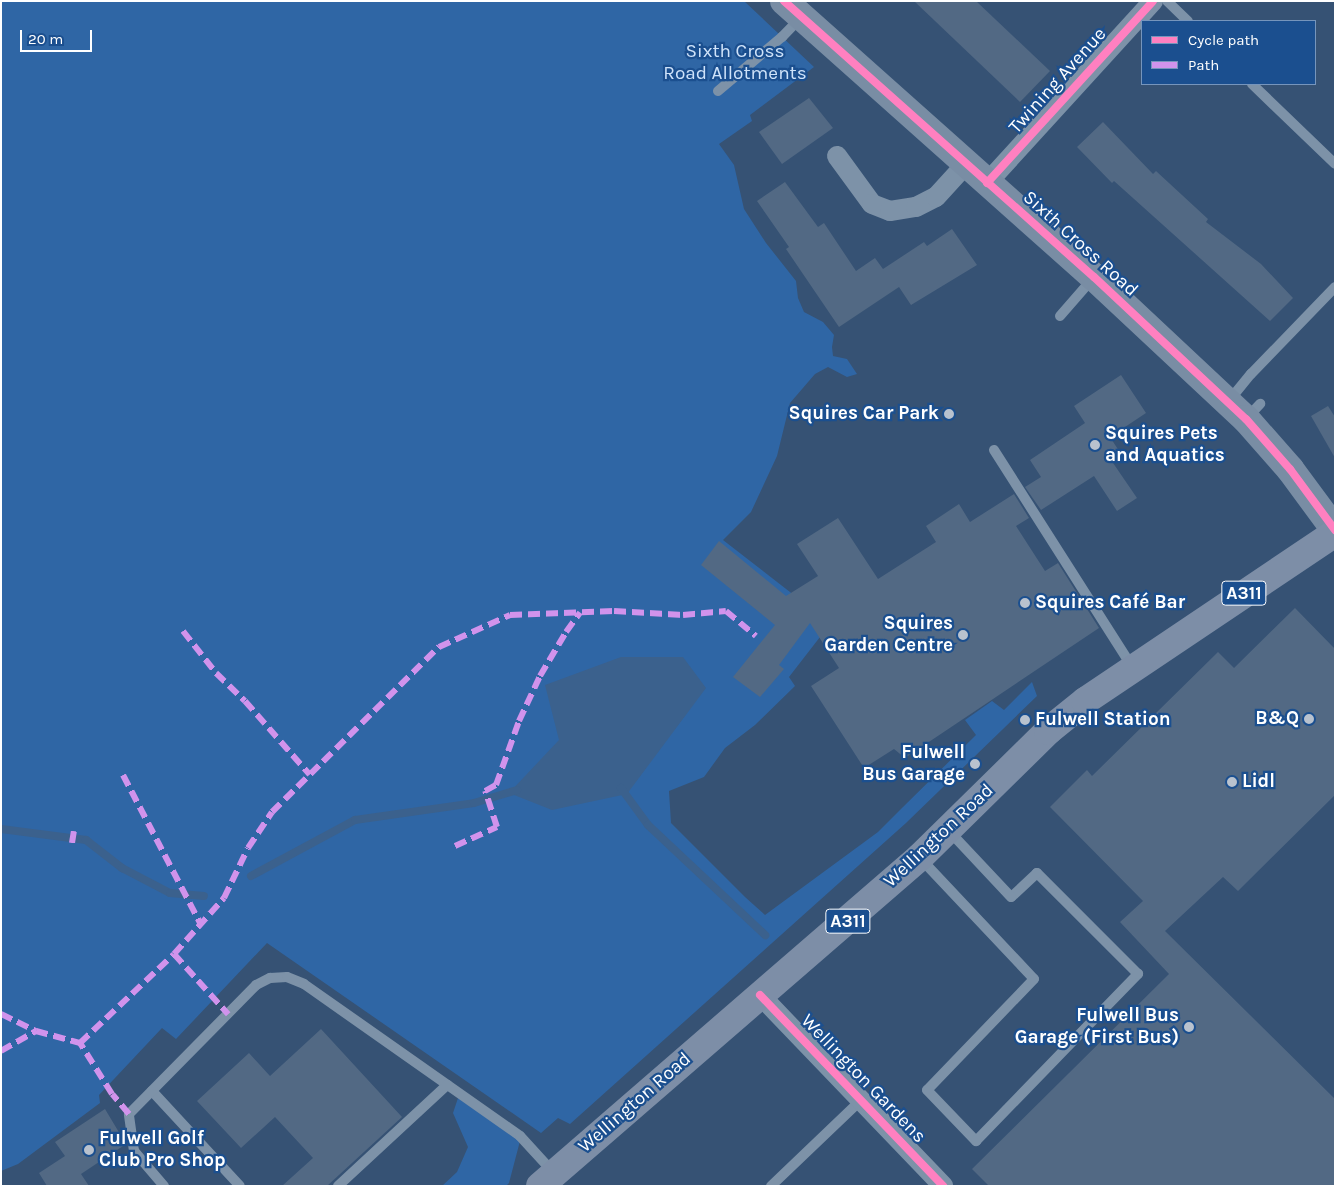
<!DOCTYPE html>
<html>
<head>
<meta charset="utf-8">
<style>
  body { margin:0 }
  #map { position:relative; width:1336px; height:1187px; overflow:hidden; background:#365274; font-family:Karla,sans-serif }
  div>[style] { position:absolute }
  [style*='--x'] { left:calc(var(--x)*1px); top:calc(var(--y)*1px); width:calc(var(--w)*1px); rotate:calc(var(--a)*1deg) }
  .green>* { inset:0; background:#2f66a5 }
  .water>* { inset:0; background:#3b618d }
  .stream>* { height:8px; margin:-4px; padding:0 4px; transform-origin:4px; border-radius:4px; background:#3b618d }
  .building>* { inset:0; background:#526984 }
  .service>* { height:10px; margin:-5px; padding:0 5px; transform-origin:5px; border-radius:5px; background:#7d92a8 }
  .minor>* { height:20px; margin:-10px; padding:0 10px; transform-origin:10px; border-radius:10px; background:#7d92a8 }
  .secondary>* { height:28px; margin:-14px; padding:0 14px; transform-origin:14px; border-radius:14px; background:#798da4 }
  .primary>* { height:28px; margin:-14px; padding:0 14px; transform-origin:14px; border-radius:14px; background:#7d8ea7 }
  .quiet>* { height:6px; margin-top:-3px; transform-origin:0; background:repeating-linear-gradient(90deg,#d193ec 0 12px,transparent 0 18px) }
  .cycleway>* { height:8px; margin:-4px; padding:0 4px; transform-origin:4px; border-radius:4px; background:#ff80c0 }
  .dots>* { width:14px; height:14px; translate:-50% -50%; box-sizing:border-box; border:2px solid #1b4f8f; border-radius:50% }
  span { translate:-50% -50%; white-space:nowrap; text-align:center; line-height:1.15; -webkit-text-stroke:4.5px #1b4f8f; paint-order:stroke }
  .shield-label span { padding:1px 4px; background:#1b4f8f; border:1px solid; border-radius:4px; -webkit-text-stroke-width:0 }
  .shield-label { font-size:18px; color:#fff; font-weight:700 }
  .park-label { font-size:19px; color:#cfe3fa }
  .street-label { font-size:19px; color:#fff }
  .poi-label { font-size:19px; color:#fff; font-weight:700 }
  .right { translate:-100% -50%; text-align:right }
  .left { translate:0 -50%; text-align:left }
  .frame { position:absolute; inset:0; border:2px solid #fff; pointer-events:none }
  .legend { position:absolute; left:1141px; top:20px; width:175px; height:65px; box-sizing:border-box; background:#1b4f8f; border:1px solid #7695bc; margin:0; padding:6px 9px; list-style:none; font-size:15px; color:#fff }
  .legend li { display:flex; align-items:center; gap:10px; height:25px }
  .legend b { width:25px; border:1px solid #7695bc }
  .scale { position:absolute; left:20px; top:30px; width:72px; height:22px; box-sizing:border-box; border:2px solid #fff; border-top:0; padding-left:6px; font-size:15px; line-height:18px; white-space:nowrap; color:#fff; -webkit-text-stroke:4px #1b4f8f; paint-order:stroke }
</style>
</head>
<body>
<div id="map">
  <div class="green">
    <i style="clip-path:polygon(1px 1px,744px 1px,814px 67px,750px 115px,752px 121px,719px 144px,734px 165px,744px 209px,766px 243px,796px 281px,798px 298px,804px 312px,823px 322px,834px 335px,832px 347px,833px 356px,847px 359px,857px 374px,847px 377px,828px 367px,815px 374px,790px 403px,777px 456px,751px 512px,723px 540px,817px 613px,820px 637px,789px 677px,795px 686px,755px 725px,725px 748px,704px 777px,669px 791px,671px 823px,745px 897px,765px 915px,878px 832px,903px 807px,976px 735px,965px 720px,992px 701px,1004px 710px,1032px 682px,1037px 696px,906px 823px,570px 1124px,558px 1118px,541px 1133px,267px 943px,176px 1039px,162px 1028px,99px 1095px,100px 1103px,18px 1164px,1px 1171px)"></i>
    <i style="clip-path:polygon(458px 1098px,520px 1141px,509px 1183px,506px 1186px,442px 1186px,457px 1172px,468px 1147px,453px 1113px)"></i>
  </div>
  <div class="water">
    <i style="clip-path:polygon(621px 657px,683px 657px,706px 688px,627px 794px,552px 810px,509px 793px,559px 740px,545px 685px)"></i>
  </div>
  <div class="stream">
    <i style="--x:621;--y:788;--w:46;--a:53.9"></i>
    <i style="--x:648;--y:825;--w:161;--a:43.2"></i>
    <i style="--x:1;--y:829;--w:86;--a:7.4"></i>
    <i style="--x:86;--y:840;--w:46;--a:37.9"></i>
    <i style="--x:122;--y:868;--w:54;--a:27.5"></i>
    <i style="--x:170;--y:893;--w:34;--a:5"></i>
    <i style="--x:251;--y:876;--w:118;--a:-28.3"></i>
    <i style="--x:355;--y:820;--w:120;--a:-8.1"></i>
    <i style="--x:474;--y:803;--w:45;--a:-16.8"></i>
  </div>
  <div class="building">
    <i style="clip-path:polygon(914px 1px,976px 1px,1050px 71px,1020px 102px)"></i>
    <i style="clip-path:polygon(809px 98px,833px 128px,782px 164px,759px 132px)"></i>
    <i style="clip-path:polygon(1103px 122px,1153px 174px,1156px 171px,1208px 219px,1206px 222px,1261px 264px,1293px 298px,1270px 321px,1114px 181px,1112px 183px,1077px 147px)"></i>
    <i style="clip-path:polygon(785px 182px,818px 227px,824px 223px,856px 271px,875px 258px,883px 269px,924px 242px,927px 246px,952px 229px,977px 265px,911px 305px,899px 287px,839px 327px,786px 249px,789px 247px,757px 201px)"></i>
    <i style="clip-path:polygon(1121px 375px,1146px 413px,1110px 437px,1121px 454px,1111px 460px,1137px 498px,1117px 511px,1094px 476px,1041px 510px,1025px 487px,1041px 477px,1030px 460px,1085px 423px,1074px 406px)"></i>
    <i style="clip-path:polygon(1328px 406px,1335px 417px,1335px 458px,1311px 416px)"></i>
    <i style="clip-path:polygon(1014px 494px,1029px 518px,1016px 526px,1045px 571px,1058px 563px,1099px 628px,905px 758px,894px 749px,864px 768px,811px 686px,839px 668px,810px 623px,779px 665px,784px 669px,760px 697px,733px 677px,775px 625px,701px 565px,719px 541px,786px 596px,818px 576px,797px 544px,838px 518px,878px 579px,936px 542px,926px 526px,959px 504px,970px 522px)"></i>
    <i style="clip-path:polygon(1295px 608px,1335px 649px,1335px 795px,1238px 891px,1223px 877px,1165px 931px,1335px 1099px,1335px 1186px,989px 1186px,972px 1169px,1169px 974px,1120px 922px,1143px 901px,1050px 807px,1087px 770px,1092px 776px,1218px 652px,1234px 668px)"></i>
    <i style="clip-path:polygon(321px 1029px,402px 1117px,327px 1186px,282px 1186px,313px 1158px,275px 1117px,241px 1148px,197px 1101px,249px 1053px,270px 1076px)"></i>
    <i style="clip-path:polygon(105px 1109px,126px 1144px,81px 1174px,89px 1186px,47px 1186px,39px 1173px,65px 1156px,55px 1142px)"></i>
  </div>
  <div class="service">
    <i style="--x:1167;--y:1;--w:29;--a:44"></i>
    <i style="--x:1252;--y:84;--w:115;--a:43.9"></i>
    <i style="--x:718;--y:91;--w:84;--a:-40.2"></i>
    <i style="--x:782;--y:37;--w:28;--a:-46"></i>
    <i style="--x:1060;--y:316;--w:52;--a:-48.9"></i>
    <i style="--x:1228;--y:402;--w:36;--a:-51"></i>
    <i style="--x:1251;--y:374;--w:121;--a:-46"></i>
    <i style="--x:1246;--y:419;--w:21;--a:-47"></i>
    <i style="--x:994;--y:450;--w:257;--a:57.5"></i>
    <i style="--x:920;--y:858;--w:166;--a:46.7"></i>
    <i style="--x:1034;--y:979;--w:154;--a:133.9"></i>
    <i style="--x:927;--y:1090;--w:71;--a:46.1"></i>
    <i style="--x:976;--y:1141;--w:233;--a:-45.9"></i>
    <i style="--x:1138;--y:974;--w:143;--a:-135"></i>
    <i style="--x:1037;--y:873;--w:35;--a:137"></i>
    <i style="--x:1011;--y:897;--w:91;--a:-133.2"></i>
    <i style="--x:152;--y:1091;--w:129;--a:47.2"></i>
    <i style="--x:164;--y:1186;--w:46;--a:-130.6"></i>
    <i style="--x:134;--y:1151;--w:37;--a:-98"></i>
    <i style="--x:129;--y:1114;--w:181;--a:-45.4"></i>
    <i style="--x:256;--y:985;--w:16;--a:-27"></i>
    <i style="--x:270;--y:978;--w:17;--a:-3"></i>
    <i style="--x:287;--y:977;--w:18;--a:22"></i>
    <i style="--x:304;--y:984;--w:264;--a:35.1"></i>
    <i style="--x:520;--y:1136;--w:49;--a:47.5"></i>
    <i style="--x:338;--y:1186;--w:149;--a:-42.8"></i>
    <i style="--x:771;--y:1186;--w:124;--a:-43.7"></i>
  </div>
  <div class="minor">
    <i style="--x:837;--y:156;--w:59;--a:53.9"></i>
    <i style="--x:872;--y:204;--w:19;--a:21"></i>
    <i style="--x:890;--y:211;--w:26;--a:-9"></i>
    <i style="--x:916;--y:207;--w:22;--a:-27"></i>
    <i style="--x:936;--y:197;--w:45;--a:-47.7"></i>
    <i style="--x:987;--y:183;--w:246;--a:-47.6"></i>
    <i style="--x:760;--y:995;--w:265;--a:46.2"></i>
  </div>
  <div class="secondary">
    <i style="--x:784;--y:1;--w:415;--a:41.7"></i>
    <i style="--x:1094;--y:277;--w:208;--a:43.1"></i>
    <i style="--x:1246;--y:419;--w:67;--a:48.7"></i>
    <i style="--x:1290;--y:469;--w:76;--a:53.6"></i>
  </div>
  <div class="primary">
    <i style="--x:540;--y:1186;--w:503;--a:-40.89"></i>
    <i style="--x:920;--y:857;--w:180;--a:-44.5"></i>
    <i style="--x:1048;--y:731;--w:48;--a:-39"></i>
    <i style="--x:1085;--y:701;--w:301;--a:-33.9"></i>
  </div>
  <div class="quiet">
    <i style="--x:183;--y:631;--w:53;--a:51.8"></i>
    <i style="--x:216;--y:673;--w:40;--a:44"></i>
    <i style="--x:245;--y:701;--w:98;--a:48.7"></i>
    <i style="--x:123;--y:775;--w:169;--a:62.5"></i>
    <i style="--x:72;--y:843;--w:12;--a:-81"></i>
    <i style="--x:455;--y:846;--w:46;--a:-24.3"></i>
    <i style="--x:497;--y:827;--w:38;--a:-108"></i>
    <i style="--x:485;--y:791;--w:13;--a:-29"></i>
    <i style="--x:496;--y:785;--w:68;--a:-70.2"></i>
    <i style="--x:519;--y:721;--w:50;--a:-65"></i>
    <i style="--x:540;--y:676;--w:51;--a:-59.4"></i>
    <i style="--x:566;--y:632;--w:24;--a:-54"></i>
    <i style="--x:174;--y:954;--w:81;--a:48"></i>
    <i style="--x:1;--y:1014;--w:39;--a:26"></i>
    <i style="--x:36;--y:1031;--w:46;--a:15.3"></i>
    <i style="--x:1;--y:1051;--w:40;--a:-29.7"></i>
    <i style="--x:129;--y:1114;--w:26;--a:-130"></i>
    <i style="--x:112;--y:1094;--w:60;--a:-122.1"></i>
    <i style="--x:80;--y:1043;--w:129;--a:-43.4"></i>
    <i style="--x:174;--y:954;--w:75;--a:-48.2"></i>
    <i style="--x:224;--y:898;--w:55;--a:-64.4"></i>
    <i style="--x:248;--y:848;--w:43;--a:-56.3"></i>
    <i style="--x:272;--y:812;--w:235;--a:-44.7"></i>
    <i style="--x:439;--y:647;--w:78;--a:-24.3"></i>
    <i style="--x:510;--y:615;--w:104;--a:-2.2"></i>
    <i style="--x:614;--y:611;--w:69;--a:3.3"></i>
    <i style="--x:683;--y:615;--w:43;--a:-5.3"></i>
    <i style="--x:726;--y:611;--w:39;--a:40"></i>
  </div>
  <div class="cycleway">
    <i style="--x:784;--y:1;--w:415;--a:41.7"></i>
    <i style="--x:1094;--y:277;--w:208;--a:43.1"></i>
    <i style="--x:1246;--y:419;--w:67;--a:48.7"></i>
    <i style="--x:1290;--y:469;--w:76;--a:53.6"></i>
    <i style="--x:987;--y:183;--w:246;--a:-47.6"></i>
    <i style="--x:760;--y:995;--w:265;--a:46.2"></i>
  </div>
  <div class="dots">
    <i style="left:949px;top:414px;background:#b9c2ce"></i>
    <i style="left:1095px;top:445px;background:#b9c2ce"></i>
    <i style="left:1025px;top:603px;background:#b9c2ce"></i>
    <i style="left:963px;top:635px;background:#b9c2ce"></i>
    <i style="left:1309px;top:719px;background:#b9c2ce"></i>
    <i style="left:1025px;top:720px;background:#b9c2ce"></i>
    <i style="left:975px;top:764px;background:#b9c2ce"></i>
    <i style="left:1232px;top:782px;background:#b9c2ce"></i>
    <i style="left:1189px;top:1027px;background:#b9c2ce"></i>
    <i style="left:89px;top:1150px;background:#b9c2ce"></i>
  </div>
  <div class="shield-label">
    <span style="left:1244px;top:593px">A311</span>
    <span style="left:848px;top:921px">A311</span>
  </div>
  <div class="park-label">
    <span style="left:735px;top:63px">Sixth Cross<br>Road Allotments</span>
  </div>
  <div class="street-label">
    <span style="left:1058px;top:81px;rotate:-48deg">Twining Avenue</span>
    <span style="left:1080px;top:244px;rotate:42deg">Sixth Cross Road</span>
    <span style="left:939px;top:836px;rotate:-43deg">Wellington Road</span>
    <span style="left:863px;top:1079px;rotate:46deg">Wellington Gardens</span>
    <span style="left:635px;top:1103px;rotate:-41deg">Wellington Road</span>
  </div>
  <div class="poi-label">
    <span class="right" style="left:939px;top:414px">Squires Car Park</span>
    <span class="left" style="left:1105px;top:445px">Squires Pets<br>and Aquatics</span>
    <span class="left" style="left:1035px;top:603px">Squires Café Bar</span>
    <span class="right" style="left:953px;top:635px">Squires<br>Garden Centre</span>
    <span class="right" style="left:1299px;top:719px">B&amp;Q</span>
    <span class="left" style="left:1035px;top:720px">Fulwell Station</span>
    <span class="right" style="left:965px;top:764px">Fulwell<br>Bus Garage</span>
    <span class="left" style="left:1242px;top:782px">Lidl</span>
    <span class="right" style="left:1179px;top:1027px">Fulwell Bus<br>Garage (First Bus)</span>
    <span class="left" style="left:99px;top:1150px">Fulwell Golf<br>Club Pro Shop</span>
  </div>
  <div class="frame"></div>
  <ul class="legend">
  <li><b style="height:6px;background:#ff80c0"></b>Cycle path</li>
  <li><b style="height:6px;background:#d193ec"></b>Path</li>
  </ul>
  <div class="scale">20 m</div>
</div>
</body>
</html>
